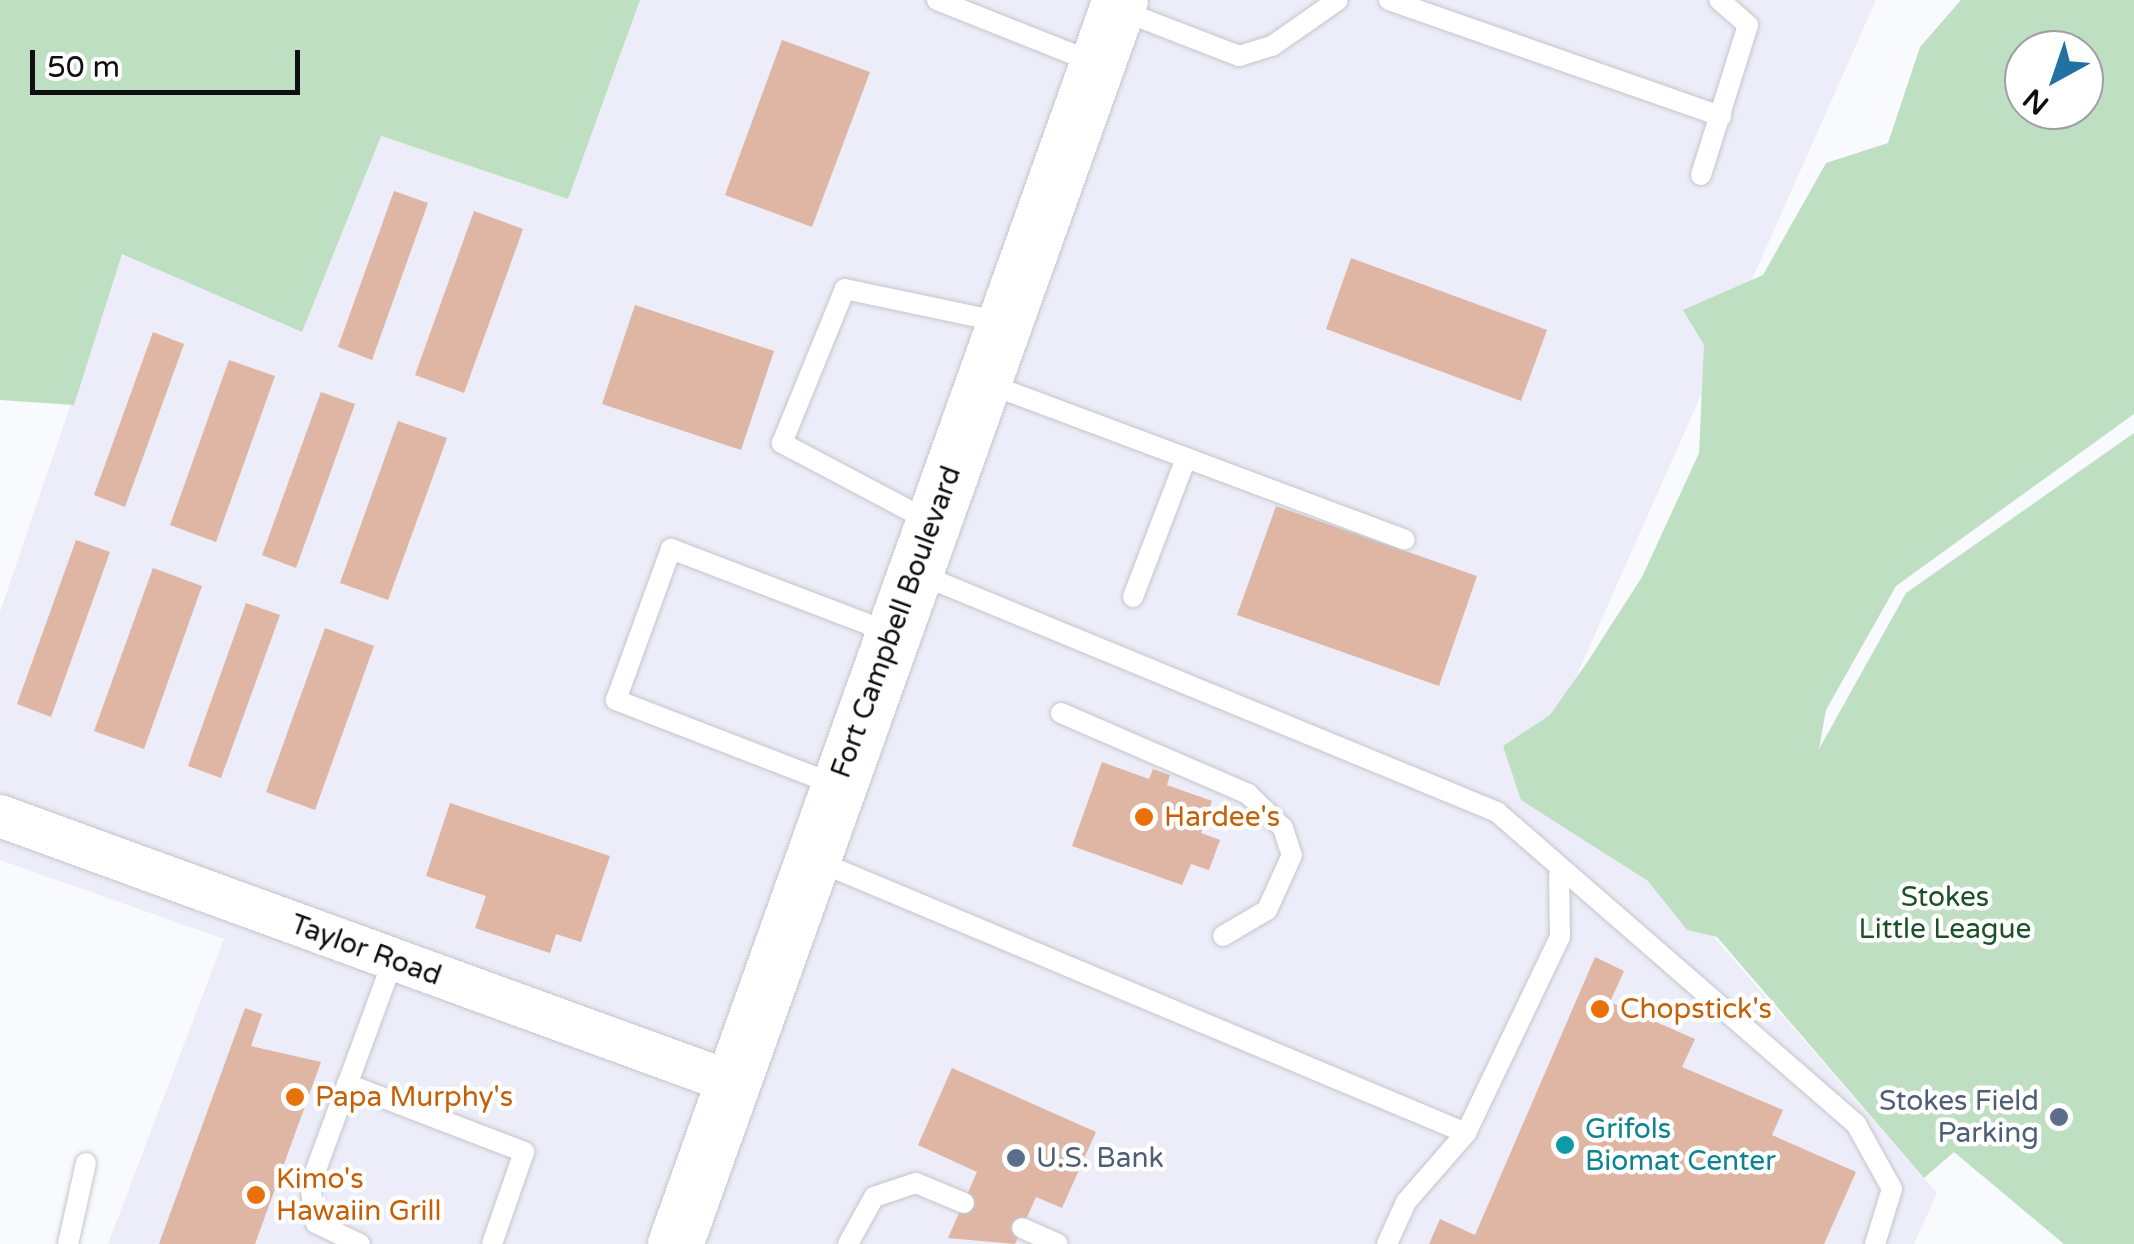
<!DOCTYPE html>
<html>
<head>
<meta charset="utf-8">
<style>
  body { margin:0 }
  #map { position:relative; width:2134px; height:1244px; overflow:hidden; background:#f9fafe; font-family:"Varela Round",sans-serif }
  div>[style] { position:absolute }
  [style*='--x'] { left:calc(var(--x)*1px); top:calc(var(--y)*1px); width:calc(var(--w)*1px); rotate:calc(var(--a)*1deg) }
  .built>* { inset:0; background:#ecedf8 }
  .green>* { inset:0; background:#bfdfc3 }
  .building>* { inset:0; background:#deb6a3 }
  .roads { filter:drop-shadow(0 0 2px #c4c6cc) drop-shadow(0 0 2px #c4c6cc) }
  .lane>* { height:20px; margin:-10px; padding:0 10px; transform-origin:10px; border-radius:10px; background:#fff }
  .street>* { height:42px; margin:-21px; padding:0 21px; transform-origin:21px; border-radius:21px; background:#fff }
  .highway>* { height:55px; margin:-27.5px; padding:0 27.5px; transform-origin:27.5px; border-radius:27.5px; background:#fff }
  .dots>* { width:28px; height:28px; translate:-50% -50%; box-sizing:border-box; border:5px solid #fff; border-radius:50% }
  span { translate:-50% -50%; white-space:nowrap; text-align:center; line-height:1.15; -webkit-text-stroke:9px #fff; paint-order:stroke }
  .street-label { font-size:28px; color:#0f0f12 }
  .food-label { font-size:28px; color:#c56008 }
  .left { translate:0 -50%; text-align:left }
  .park-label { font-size:28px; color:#1d4f29 }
  .service-label { font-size:28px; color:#4e5e75 }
  .right { translate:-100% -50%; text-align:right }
  .culture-label { font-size:28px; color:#0d838f }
  .north { position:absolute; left:2004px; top:30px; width:100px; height:100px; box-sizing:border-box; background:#fff; border:2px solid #9f9fa0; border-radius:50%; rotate:220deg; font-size:28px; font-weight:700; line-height:40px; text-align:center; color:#0f0f12 }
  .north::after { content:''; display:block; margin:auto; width:35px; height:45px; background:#2271a3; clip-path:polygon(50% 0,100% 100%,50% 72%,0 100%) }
  .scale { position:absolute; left:30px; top:50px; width:270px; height:45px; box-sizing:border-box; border:5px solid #0f0f12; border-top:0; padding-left:12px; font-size:30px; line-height:35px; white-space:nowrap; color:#0f0f12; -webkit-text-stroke:8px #fff; paint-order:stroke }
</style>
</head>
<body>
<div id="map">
  <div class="built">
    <i style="clip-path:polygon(640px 0,1876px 0,1522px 799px,1638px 850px,1937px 1193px,1914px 1244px,108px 1244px,224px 939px,0 860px,0 612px,122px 253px,302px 331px,380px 136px,568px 199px)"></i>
  </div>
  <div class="green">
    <i style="clip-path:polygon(0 0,640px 0,568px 199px,381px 136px,302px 332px,122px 254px,74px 405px,0 400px)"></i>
    <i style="clip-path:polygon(evenodd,1961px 0,2134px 0,2134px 414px,1896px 586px,1826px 710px,1819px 749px,1906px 593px,2134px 433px,2134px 1244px,2064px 1244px,1954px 1152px,1924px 1178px,1717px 937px,1687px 930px,1648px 881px,1521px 800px,1503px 746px,1550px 715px,1588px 661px,1642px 577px,1699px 453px,1704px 345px,1683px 310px,1763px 275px,1826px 163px,1888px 143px,1920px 47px,1961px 0,2024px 50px,2084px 50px,2084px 110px,2024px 110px,2024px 50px)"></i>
  </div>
  <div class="building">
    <i style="clip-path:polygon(782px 40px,870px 72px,812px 227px,725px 195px)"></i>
    <i style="clip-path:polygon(394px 191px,428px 203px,372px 360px,338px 347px)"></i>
    <i style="clip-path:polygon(474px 211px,523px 229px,464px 393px,415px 375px)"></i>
    <i style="clip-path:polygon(1351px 258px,1547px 330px,1521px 401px,1326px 329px)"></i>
    <i style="clip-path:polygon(635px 305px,774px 351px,741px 450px,602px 404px)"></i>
    <i style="clip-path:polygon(153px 332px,184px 344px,125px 507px,94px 495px)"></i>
    <i style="clip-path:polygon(229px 360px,275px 376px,216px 542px,170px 525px)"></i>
    <i style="clip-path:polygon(321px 392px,355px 404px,296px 568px,262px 555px)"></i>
    <i style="clip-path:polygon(398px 421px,447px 438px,388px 600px,340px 583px)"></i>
    <i style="clip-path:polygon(1276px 506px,1477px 576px,1439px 686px,1237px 615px)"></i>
    <i style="clip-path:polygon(76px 540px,110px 552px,51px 717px,17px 704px)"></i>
    <i style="clip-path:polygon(153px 568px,202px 586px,144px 749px,94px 731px)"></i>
    <i style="clip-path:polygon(246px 603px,280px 615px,221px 778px,188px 766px)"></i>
    <i style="clip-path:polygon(325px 628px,374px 646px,315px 810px,266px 792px)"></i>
    <i style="clip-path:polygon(1102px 762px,1149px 779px,1153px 769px,1170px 775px,1167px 785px,1212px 801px,1201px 833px,1220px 840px,1209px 870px,1191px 864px,1182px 885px,1072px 846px)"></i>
    <i style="clip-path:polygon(450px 803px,610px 856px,581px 942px,556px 934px,550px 953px,475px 928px,486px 896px,426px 876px)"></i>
    <i style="clip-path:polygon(1595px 957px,1624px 971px,1610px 1002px,1695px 1039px,1682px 1067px,1783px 1110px,1772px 1135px,1856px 1172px,1824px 1244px,1429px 1244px,1440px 1219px,1475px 1235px)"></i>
    <i style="clip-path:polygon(245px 1008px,262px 1014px,251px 1046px,321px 1062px,255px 1244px,159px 1244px)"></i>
    <i style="clip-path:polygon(952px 1068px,1096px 1132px,1062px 1208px,1036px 1197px,1015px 1244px,948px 1238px,977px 1172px,918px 1145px)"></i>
  </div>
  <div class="roads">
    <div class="lane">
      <i style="--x:937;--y:0;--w:170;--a:21.7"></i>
      <i style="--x:1389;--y:0;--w:352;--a:19.3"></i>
      <i style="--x:1120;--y:10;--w:128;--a:21.1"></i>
      <i style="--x:1239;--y:56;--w:34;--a:-17"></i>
      <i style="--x:1272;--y:46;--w:80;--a:-34.9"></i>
      <i style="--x:1701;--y:175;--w:157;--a:-72.6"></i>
      <i style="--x:1748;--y:25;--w:38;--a:-139"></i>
      <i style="--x:986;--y:383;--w:447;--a:20.5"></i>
      <i style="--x:931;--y:522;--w:169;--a:-152.1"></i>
      <i style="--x:782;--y:443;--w:166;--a:-67.8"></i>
      <i style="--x:845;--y:289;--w:159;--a:11.9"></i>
      <i style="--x:919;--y:574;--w:625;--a:22.38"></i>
      <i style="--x:1497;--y:812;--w:476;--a:41"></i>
      <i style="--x:1856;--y:1124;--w:74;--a:61"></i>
      <i style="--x:1892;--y:1189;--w:58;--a:107.2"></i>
      <i style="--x:1133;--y:597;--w:149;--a:-69.1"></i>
      <i style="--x:1061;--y:713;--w:204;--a:23.4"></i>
      <i style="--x:1248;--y:794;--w:49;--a:44.2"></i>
      <i style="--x:1283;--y:828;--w:28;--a:72"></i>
      <i style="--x:1292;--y:855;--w:60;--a:114.4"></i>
      <i style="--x:1267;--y:910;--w:51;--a:149.4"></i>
      <i style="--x:836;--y:785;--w:236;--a:-158.9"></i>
      <i style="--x:616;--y:700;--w:161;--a:-70"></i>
      <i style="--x:671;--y:549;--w:235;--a:20.9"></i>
      <i style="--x:817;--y:861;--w:704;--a:22.74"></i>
      <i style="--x:347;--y:1084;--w:190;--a:21"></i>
      <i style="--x:524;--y:1152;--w:97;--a:109.2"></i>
      <i style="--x:1022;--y:1228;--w:39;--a:24"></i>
      <i style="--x:68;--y:1244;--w:83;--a:-77.5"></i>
      <i style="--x:360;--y:1244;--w:49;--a:-154.5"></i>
      <i style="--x:316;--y:1223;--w:37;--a:-99"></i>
      <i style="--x:310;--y:1186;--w:241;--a:-69.8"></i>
      <i style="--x:848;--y:1244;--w:54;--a:-61"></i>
      <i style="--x:874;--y:1197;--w:44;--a:-18.4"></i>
      <i style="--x:916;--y:1183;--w:52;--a:22.6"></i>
      <i style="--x:1387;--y:1244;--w:46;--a:-65.7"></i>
      <i style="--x:1406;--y:1202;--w:91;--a:-49"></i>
      <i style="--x:1466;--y:1133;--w:217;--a:-64.4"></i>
      <i style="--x:1560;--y:937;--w:62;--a:-90.9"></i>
    </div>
    <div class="street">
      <i style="--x:0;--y:816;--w:780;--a:20.01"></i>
    </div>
    <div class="highway">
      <i style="--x:675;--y:1244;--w:1321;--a:-70.32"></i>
    </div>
  </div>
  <div class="dots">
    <i style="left:1144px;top:817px;background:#e8710a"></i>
    <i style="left:1600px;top:1009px;background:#e8710a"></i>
    <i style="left:295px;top:1097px;background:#e8710a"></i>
    <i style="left:2059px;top:1117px;background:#5c6f8a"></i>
    <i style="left:1565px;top:1145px;background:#0f9aa8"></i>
    <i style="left:1016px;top:1158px;background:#5c6f8a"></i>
    <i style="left:256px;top:1195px;background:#e8710a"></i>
  </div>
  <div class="street-label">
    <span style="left:896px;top:622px;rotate:-70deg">Fort Campbell Boulevard</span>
    <span style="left:366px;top:950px;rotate:20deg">Taylor Road</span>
  </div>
  <div class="food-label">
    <span class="left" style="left:1164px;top:817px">Hardee's</span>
    <span class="left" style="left:1620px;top:1009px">Chopstick's</span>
    <span class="left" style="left:315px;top:1097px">Papa Murphy's</span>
    <span class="left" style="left:276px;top:1195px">Kimo's<br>Hawaiin Grill</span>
  </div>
  <div class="park-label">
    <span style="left:1945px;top:913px">Stokes<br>Little League</span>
  </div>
  <div class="service-label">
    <span class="right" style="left:2039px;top:1117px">Stokes Field<br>Parking</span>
    <span class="left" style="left:1036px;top:1158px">U.S. Bank</span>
  </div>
  <div class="culture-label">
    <span class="left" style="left:1585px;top:1145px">Grifols<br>Biomat Center</span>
  </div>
  <div class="north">N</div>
  <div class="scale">50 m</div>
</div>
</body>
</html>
